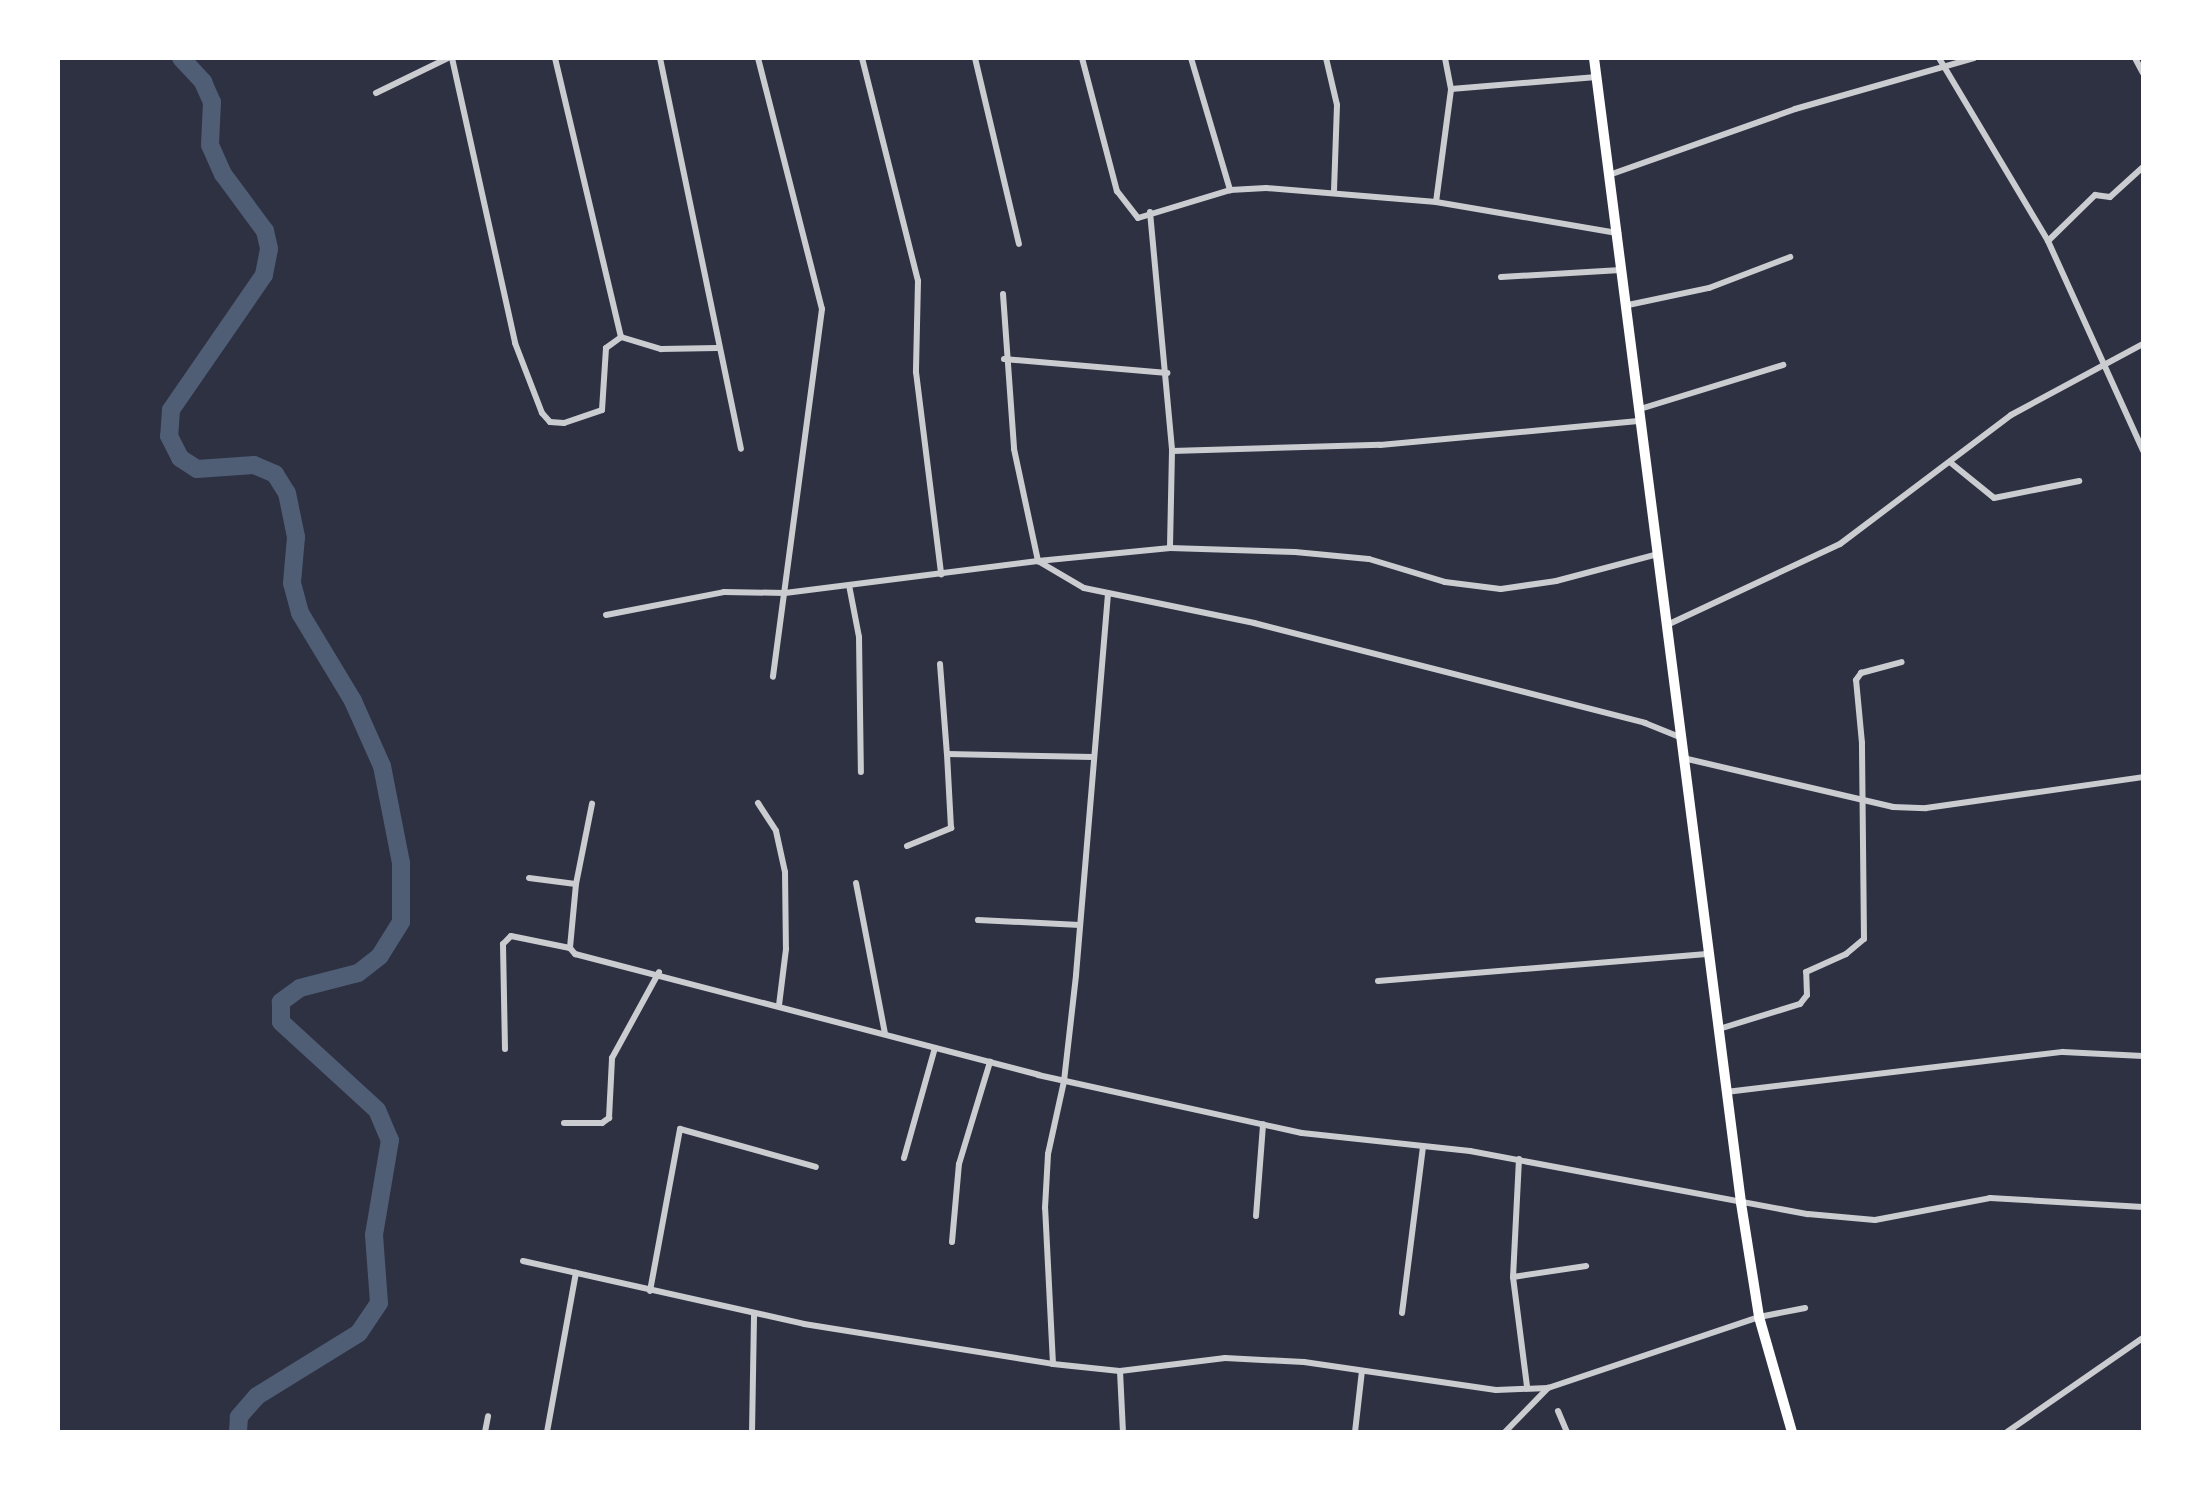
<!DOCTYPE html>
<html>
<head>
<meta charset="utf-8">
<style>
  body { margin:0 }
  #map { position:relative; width:2201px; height:1490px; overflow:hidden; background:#2d3142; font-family:"Work Sans",sans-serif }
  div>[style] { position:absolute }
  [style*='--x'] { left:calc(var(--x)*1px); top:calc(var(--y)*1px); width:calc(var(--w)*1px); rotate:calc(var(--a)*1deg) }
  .river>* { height:18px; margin:-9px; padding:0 9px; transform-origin:9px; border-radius:9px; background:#4f5d75 }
  .minor>* { height:6px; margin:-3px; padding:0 3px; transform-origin:3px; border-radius:3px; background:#caccd0 }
  .primary>* { height:10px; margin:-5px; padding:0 5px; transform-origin:5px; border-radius:5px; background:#fff }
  span { translate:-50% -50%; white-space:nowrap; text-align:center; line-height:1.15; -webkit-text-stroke:6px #fff; paint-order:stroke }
  .frame { position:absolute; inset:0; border:60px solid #fff; pointer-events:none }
</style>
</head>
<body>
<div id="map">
  <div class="river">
    <i style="--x:181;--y:58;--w:33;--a:47"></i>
    <i style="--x:203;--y:82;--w:22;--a:66"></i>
    <i style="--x:212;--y:102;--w:43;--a:92.7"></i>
    <i style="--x:210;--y:145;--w:32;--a:66"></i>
    <i style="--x:223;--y:174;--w:71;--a:53.6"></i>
    <i style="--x:265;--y:231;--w:18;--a:77"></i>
    <i style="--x:269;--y:249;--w:26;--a:101"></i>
    <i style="--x:264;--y:275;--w:164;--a:124.6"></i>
    <i style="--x:171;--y:410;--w:26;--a:94"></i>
    <i style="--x:169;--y:436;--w:25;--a:63"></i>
    <i style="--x:180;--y:458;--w:20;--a:33"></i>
    <i style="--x:197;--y:469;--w:57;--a:-4"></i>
    <i style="--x:254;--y:465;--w:23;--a:23"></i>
    <i style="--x:275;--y:474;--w:22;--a:58"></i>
    <i style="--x:287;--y:493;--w:45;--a:78.4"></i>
    <i style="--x:296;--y:537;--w:46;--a:95"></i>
    <i style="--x:292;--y:583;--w:31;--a:75"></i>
    <i style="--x:300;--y:613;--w:103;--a:58.9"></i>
    <i style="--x:353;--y:701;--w:71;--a:66"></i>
    <i style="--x:382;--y:766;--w:99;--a:78.9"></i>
    <i style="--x:401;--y:863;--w:59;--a:90"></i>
    <i style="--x:401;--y:922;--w:40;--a:122"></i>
    <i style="--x:380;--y:956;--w:28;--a:142"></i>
    <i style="--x:358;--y:973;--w:60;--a:165.5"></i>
    <i style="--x:300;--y:988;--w:24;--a:144"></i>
    <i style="--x:281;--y:1002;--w:20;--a:90"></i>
    <i style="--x:281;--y:1022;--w:130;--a:42.5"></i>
    <i style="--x:377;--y:1110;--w:33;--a:67"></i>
    <i style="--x:390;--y:1140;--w:96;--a:99.6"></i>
    <i style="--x:374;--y:1235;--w:68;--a:85.8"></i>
    <i style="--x:379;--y:1303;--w:36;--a:124"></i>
    <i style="--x:359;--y:1333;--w:120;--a:148.3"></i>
    <i style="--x:257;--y:1396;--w:28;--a:131"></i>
    <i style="--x:239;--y:1417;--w:15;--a:94"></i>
  </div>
  <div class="minor">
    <i style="--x:452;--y:58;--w:292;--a:77.5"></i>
    <i style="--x:515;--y:343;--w:75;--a:68.9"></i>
    <i style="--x:542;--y:413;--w:12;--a:48"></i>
    <i style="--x:550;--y:422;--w:14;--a:4"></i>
    <i style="--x:564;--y:423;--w:40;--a:-18.9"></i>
    <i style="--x:602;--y:410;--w:62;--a:-86.3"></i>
    <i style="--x:606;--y:348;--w:19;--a:-36"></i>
    <i style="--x:621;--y:337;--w:42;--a:16.7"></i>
    <i style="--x:661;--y:349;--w:56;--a:-1"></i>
    <i style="--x:555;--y:58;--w:287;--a:76.7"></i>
    <i style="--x:660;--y:58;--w:399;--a:78.3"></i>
    <i style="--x:758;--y:58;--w:259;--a:75.7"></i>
    <i style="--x:822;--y:309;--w:371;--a:97.6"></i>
    <i style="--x:862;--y:58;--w:230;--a:75.9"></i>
    <i style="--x:918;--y:281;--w:91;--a:91.3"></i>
    <i style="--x:916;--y:372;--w:204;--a:82.9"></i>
    <i style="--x:975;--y:58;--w:191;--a:76.7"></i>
    <i style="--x:1082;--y:58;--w:138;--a:75.3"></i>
    <i style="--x:1117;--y:191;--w:34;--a:52"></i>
    <i style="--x:1138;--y:218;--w:96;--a:-16.9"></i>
    <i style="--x:1230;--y:190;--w:36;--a:-3"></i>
    <i style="--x:1266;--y:188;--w:171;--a:4.7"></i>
    <i style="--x:1436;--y:202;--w:185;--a:9.7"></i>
    <i style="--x:1191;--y:58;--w:138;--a:73.5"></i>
    <i style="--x:1326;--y:58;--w:48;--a:76.8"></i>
    <i style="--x:1337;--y:105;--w:85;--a:92"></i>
    <i style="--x:1939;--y:58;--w:213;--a:59.2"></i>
    <i style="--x:2048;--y:241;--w:230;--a:65.6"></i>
    <i style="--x:2135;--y:58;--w:17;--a:62"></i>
    <i style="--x:1451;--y:89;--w:146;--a:-4.7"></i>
    <i style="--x:376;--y:93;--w:80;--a:-25.9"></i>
    <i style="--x:1609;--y:175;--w:197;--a:-19.5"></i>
    <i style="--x:1795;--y:109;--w:186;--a:-15.9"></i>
    <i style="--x:1436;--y:202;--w:114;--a:-82.4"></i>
    <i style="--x:1451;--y:89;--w:32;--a:-101"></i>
    <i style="--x:1150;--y:212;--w:240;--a:84.7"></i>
    <i style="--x:1172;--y:451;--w:97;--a:91.2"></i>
    <i style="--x:2048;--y:241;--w:66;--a:-44.4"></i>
    <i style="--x:2095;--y:195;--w:15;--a:8"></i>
    <i style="--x:2110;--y:197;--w:45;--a:-42.3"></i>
    <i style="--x:1501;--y:277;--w:120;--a:-3.3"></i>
    <i style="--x:1003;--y:294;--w:155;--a:85.9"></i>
    <i style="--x:1014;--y:449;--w:115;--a:77.9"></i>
    <i style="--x:1038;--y:561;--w:133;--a:-5.6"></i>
    <i style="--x:1170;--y:548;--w:125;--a:1.8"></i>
    <i style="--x:1295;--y:552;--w:74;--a:5.4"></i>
    <i style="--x:1369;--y:559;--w:79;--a:16.8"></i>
    <i style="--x:1445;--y:582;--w:56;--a:7.1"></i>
    <i style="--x:1501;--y:589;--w:56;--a:-8.3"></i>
    <i style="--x:1556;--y:581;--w:106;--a:-14.8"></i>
    <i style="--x:1628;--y:305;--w:83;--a:-11.9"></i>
    <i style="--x:1709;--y:288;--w:87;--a:-20.9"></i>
    <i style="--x:1004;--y:359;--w:164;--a:4.9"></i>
    <i style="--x:1640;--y:409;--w:150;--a:-17.1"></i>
    <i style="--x:1172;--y:451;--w:208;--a:-1.7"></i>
    <i style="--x:1380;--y:445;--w:262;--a:-5.3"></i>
    <i style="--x:1951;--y:463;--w:55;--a:39.1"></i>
    <i style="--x:1994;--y:498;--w:87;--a:-11.3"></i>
    <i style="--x:849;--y:585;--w:53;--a:79.1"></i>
    <i style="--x:859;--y:637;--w:135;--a:89.2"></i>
    <i style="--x:606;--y:615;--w:120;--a:-11"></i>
    <i style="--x:724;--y:592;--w:61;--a:0.9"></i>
    <i style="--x:785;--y:593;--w:255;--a:-7.2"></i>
    <i style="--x:1038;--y:561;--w:53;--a:30.4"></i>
    <i style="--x:1084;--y:588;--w:174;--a:11.6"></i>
    <i style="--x:1254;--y:623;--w:404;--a:14.3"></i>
    <i style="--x:1645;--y:723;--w:38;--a:22"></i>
    <i style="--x:1667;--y:625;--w:191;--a:-25.1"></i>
    <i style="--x:1840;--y:544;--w:214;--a:-37"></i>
    <i style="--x:2011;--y:415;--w:150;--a:-28.3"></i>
    <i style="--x:940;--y:664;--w:90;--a:85.6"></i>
    <i style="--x:1683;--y:758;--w:216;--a:13.1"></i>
    <i style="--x:1893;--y:807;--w:33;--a:2"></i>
    <i style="--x:1926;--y:808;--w:219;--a:-8.1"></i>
    <i style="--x:758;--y:803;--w:33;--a:57"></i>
    <i style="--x:776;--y:831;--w:42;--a:77.6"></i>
    <i style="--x:785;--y:872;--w:77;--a:89.3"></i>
    <i style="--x:786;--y:949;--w:56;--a:97.1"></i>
    <i style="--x:907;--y:846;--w:48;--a:-22.2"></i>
    <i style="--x:951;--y:828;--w:74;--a:-93.1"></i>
    <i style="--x:947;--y:754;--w:146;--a:1.2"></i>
    <i style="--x:529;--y:878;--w:47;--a:7.3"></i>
    <i style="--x:576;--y:884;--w:82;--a:-78.7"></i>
    <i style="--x:856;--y:883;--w:153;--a:79.1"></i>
    <i style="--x:576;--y:884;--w:64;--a:95.4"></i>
    <i style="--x:570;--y:948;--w:8;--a:50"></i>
    <i style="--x:575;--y:954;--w:479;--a:14.6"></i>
    <i style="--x:1038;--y:1075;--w:270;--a:12.4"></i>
    <i style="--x:1302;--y:1133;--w:169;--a:6.1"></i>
    <i style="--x:1470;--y:1151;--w:344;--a:10.6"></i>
    <i style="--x:1808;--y:1214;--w:67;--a:5.1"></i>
    <i style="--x:1875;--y:1220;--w:117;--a:-10.8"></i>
    <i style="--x:1990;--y:1198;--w:153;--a:3.4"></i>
    <i style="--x:978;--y:920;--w:102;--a:2.8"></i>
    <i style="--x:1378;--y:981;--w:330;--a:-4.7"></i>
    <i style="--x:1719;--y:1029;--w:85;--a:-17.2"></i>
    <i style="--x:1800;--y:1004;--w:11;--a:-52"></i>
    <i style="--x:1807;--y:995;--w:23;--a:-92"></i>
    <i style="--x:1806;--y:972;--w:44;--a:-24.2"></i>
    <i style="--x:1846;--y:954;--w:23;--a:-40"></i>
    <i style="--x:1864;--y:939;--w:196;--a:-90.6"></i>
    <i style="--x:1862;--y:743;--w:63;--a:-95.4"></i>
    <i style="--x:1856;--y:680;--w:9;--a:-54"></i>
    <i style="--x:1861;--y:673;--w:42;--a:-15"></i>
    <i style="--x:505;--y:1049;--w:105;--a:-91.1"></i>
    <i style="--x:503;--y:944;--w:11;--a:-45"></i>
    <i style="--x:511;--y:936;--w:60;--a:11.5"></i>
    <i style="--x:1726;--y:1092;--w:339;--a:-6.8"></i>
    <i style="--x:2063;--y:1052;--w:80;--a:2.9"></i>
    <i style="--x:564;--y:1123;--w:38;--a:0"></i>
    <i style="--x:602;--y:1123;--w:9;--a:-36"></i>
    <i style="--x:609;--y:1118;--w:60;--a:-87.1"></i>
    <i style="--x:612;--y:1058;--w:98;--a:-61.3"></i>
    <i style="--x:904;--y:1158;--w:114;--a:-74.3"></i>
    <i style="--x:1519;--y:1159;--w:118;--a:92.9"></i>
    <i style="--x:1513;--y:1277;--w:111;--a:82.7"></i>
    <i style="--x:1256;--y:1216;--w:92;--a:-85.6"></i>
    <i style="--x:952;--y:1242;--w:78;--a:-84.9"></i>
    <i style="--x:959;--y:1164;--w:107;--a:-73.1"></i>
    <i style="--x:523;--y:1261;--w:288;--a:12.6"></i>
    <i style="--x:804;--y:1324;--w:252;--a:9.1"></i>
    <i style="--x:1053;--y:1364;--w:67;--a:6"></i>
    <i style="--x:1120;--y:1371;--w:106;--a:-7.1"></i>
    <i style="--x:1225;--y:1358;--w:79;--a:2.9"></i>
    <i style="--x:1304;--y:1362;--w:194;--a:8.3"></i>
    <i style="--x:1496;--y:1390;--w:52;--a:-2.2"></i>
    <i style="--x:1548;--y:1388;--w:223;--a:-18.6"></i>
    <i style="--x:1759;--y:1317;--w:47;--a:-11.1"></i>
    <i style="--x:1513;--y:1277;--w:74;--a:-8.6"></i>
    <i style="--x:650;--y:1291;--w:165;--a:-79.5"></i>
    <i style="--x:680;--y:1129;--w:141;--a:15.6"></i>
    <i style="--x:1402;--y:1313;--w:168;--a:-82.8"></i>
    <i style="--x:1053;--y:1364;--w:156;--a:-92.9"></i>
    <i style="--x:1045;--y:1208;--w:54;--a:-86.8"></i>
    <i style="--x:1048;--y:1154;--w:75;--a:-77.6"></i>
    <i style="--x:1064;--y:1081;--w:107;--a:-83.5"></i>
    <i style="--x:1076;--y:975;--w:383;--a:-85.2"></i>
    <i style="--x:1120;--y:1371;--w:61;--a:87.2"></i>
    <i style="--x:1558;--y:1411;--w:23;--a:67"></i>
    <i style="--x:485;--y:1432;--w:16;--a:-79"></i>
    <i style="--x:547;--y:1432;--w:162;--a:-79.7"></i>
    <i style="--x:752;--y:1432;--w:119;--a:-89"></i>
    <i style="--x:1355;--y:1432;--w:61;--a:-83.5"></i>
    <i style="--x:1505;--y:1432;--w:62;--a:-45.7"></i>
    <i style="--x:2007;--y:1432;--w:165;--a:-34.7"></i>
  </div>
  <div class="primary">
    <i style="--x:1594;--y:58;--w:1154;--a:82.68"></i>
    <i style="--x:1741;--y:1203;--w:115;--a:81"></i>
    <i style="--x:1759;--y:1317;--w:120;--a:74"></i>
  </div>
  <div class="frame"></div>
</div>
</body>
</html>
